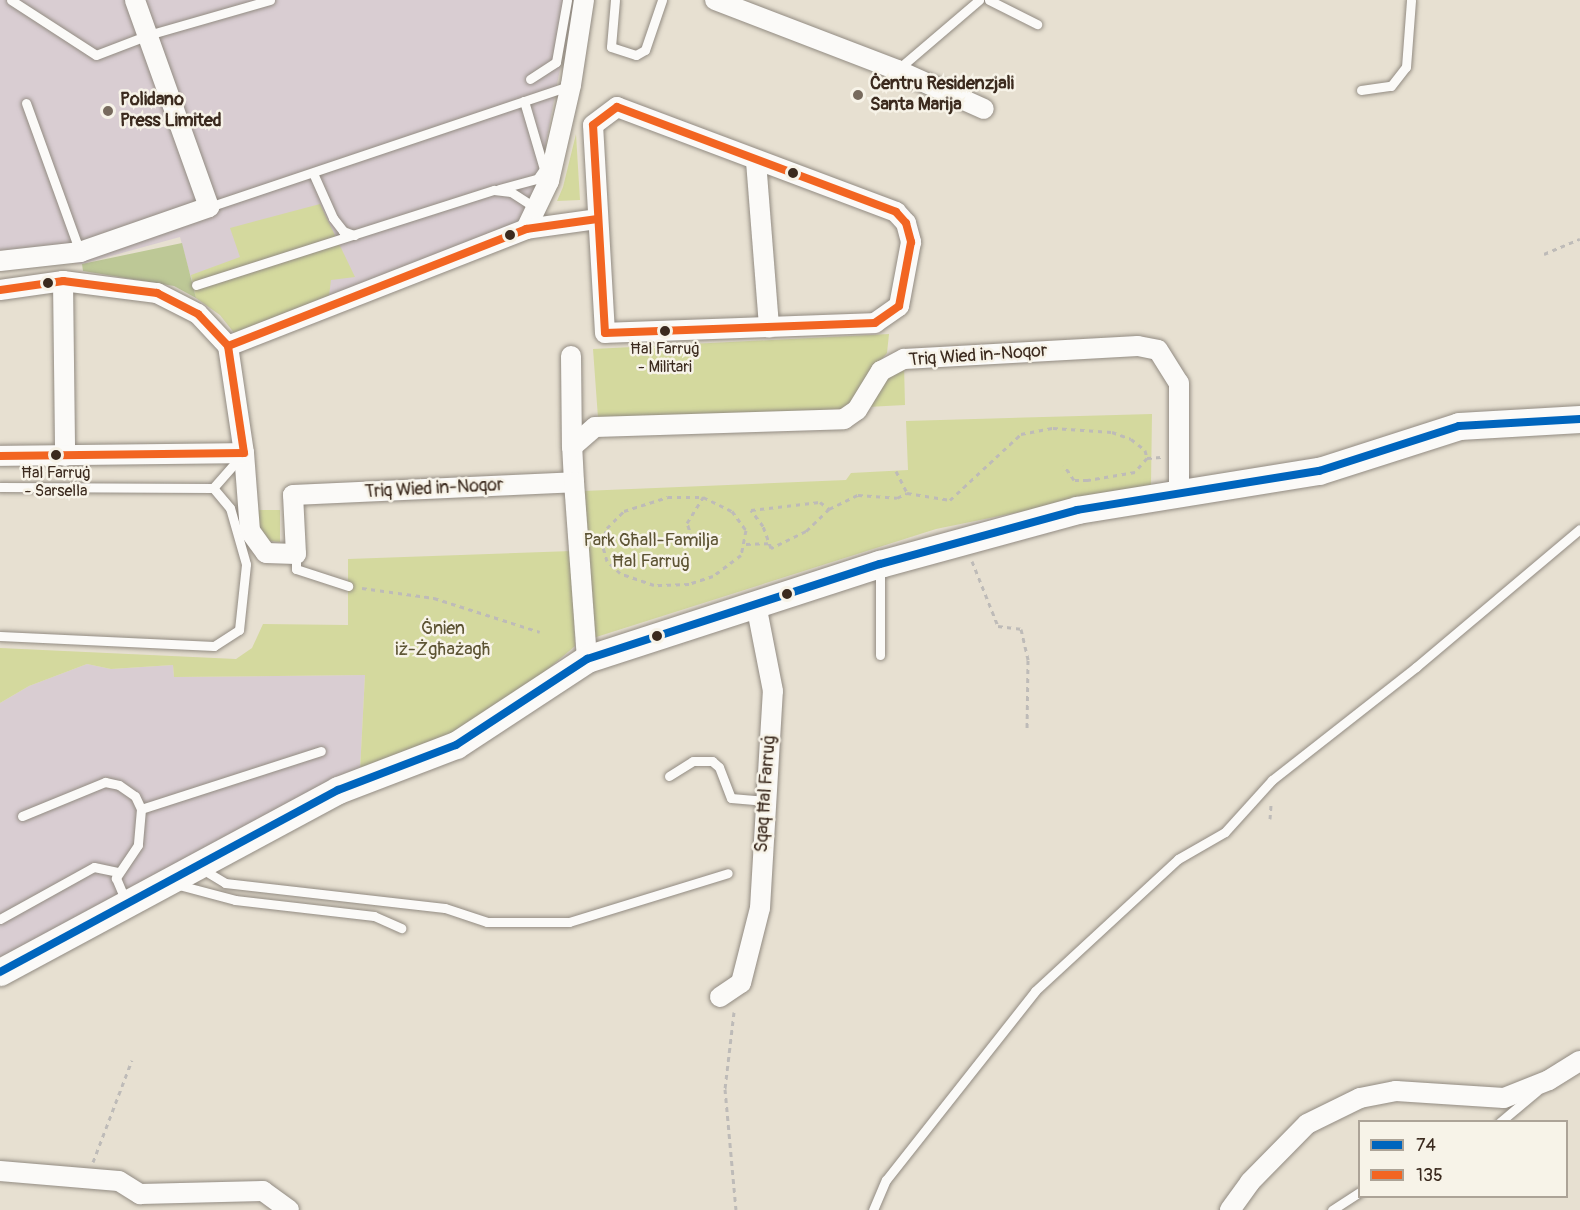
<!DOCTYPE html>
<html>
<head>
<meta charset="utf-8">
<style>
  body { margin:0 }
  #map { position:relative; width:1580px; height:1210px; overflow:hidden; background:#e7e0d1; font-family:Pangolin,sans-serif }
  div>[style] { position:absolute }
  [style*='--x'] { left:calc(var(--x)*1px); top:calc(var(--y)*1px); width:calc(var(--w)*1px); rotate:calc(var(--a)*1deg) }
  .industrial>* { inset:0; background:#d9cdd2 }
  .green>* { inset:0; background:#d4d99e }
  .forest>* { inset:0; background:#bdc896 }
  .path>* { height:3px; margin-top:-1.5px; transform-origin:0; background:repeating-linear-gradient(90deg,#bebbb8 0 4.5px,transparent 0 9px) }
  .roads { filter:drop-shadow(0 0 2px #928b82) drop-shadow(0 0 2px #928b82) }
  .lane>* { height:9px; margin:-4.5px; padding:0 4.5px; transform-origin:4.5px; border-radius:4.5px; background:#fbfaf8 }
  .street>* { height:20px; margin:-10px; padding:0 10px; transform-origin:10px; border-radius:10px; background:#fbfaf8 }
  .secondary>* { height:27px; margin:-13.5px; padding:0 13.5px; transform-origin:13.5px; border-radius:13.5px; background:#fbfaf8 }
  .bus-1>* { height:8px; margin:-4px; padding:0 4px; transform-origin:4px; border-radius:4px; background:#0065bd }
  .bus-2>* { height:8px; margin:-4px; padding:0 4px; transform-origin:4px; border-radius:4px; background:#f26522 }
  .dots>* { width:16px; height:16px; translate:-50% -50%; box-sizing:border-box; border:3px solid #f7f3e8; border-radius:50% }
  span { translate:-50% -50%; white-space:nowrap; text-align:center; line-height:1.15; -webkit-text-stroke:5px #f7f3e8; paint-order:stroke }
  .bus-label { font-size:16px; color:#3b2a1e }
  .poi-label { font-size:18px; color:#3b2a1e; font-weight:700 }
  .left { translate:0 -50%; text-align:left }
  .street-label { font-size:18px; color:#3b2a1e }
  .park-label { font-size:18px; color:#5d5434 }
  .legend { position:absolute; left:1358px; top:1120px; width:210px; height:78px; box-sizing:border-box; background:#f7f3e8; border:2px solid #aca397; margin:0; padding:8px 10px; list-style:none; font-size:18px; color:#3b2a1e }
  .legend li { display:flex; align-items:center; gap:12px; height:30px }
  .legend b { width:30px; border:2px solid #aca397 }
</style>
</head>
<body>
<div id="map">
  <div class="industrial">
    <i style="clip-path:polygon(0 0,573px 0,531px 222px,235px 334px,220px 315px,196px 298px,180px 237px,82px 264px,0 256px)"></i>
    <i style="clip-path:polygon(87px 664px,111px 669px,173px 665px,174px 677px,365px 675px,360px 771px,0 960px,0 703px,29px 686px)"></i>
  </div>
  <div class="green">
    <i style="clip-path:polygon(576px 134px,580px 200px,557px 201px,563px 187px)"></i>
    <i style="clip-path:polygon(320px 204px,355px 277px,331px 280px,329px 296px,235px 334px,220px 315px,196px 298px,191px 275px,240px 257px,230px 228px)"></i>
    <i style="clip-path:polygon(889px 334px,887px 353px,865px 379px,854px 402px,842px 411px,598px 418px,593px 349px)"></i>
    <i style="clip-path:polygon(904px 365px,905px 405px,867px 407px,878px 382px)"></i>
    <i style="clip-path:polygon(1152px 414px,1151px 485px,936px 529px,590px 639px,583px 491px,846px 480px,851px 473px,908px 470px,906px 421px)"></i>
    <i style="clip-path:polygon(249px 510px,280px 510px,280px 542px,259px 540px)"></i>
    <i style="clip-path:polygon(572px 551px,575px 646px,514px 698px,443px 741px,360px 771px,365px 675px,174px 677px,173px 665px,111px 669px,87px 664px,29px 686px,0 703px,0 648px,236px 659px,252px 648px,263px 624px,348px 625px,348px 559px)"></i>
  </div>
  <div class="forest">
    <i style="clip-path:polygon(182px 243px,196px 298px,174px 286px,83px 271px,82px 264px)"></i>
  </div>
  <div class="path">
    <i style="--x:1544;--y:254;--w:39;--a:-23"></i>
    <i style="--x:1147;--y:458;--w:14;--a:-4"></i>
    <i style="--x:896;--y:471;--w:25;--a:63"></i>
    <i style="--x:668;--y:497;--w:35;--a:0"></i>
    <i style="--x:703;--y:497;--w:32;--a:26"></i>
    <i style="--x:732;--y:511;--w:24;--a:54"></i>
    <i style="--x:746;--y:530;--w:25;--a:101"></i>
    <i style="--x:741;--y:555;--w:35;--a:143"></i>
    <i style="--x:713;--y:576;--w:25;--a:162"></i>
    <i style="--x:689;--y:584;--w:35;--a:178"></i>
    <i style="--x:654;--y:585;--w:36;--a:-161"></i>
    <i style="--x:620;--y:573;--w:18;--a:-137"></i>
    <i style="--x:607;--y:561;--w:18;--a:-106"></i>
    <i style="--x:602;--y:544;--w:17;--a:-73"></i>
    <i style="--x:607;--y:528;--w:24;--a:-45"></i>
    <i style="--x:624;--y:511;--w:46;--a:-17.7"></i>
    <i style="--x:829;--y:509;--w:32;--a:136"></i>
    <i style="--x:806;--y:531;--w:39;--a:154"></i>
    <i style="--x:771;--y:548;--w:23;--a:-110"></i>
    <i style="--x:763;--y:526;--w:20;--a:-127"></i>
    <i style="--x:751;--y:510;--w:69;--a:-6.6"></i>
    <i style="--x:820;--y:502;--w:11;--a:38"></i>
    <i style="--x:829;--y:509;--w:32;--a:-26"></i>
    <i style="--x:858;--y:495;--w:39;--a:4"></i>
    <i style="--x:897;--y:498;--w:11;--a:-27"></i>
    <i style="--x:907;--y:493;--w:44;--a:9.2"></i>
    <i style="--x:950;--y:500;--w:97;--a:-42.9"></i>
    <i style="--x:1021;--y:434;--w:33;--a:-11"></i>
    <i style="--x:1053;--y:428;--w:59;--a:3.9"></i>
    <i style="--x:1112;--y:432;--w:20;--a:20"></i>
    <i style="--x:1131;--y:439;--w:18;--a:38"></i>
    <i style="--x:1145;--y:450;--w:8;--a:76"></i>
    <i style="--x:1147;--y:458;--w:18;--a:131"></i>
    <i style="--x:1135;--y:472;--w:48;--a:170.3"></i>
    <i style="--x:1088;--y:480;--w:14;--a:180"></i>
    <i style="--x:1074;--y:480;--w:18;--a:-124"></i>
    <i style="--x:692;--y:538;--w:16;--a:-108"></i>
    <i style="--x:687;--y:523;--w:31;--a:-58"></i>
    <i style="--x:746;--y:544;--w:23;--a:-2"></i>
    <i style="--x:972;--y:561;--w:70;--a:68.2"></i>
    <i style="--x:998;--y:626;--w:23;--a:7"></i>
    <i style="--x:1021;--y:629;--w:32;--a:77"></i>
    <i style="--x:1028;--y:660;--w:70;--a:90.8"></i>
    <i style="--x:362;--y:588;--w:73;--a:7.9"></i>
    <i style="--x:434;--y:598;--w:111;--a:17.8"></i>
    <i style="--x:1270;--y:819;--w:16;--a:-86"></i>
    <i style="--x:734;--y:1012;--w:78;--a:96.7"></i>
    <i style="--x:725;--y:1089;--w:121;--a:84.8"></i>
    <i style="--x:93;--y:1162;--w:109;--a:-69.1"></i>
  </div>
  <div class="roads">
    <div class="lane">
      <i style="--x:11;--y:0;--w:101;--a:32.9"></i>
      <i style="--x:96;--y:55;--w:56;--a:-21"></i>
      <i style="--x:148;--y:35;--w:127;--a:-16"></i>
      <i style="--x:615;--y:0;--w:47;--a:94.9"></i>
      <i style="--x:611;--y:47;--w:26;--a:18"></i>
      <i style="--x:636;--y:55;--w:10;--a:-29"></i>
      <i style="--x:645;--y:50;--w:53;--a:-71.2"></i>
      <i style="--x:989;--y:0;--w:54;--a:26.6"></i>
      <i style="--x:897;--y:70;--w:108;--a:-40.5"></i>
      <i style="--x:530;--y:79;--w:31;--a:-33"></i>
      <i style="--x:556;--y:62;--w:63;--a:-79.9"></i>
      <i style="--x:1361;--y:90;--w:30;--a:-8"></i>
      <i style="--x:1391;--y:86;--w:24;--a:-52"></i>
      <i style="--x:1406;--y:67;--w:67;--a:-85.7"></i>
      <i style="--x:26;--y:103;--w:158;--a:70.1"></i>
      <i style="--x:313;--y:173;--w:49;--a:66"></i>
      <i style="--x:333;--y:218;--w:16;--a:52"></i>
      <i style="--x:343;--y:231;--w:12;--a:20"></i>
      <i style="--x:499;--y:189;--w:39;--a:-15"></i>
      <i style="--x:537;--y:179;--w:12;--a:-55"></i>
      <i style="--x:544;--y:169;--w:71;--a:-106.4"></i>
      <i style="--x:209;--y:207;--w:382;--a:-18.6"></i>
      <i style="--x:196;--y:285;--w:313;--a:-17.7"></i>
      <i style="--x:494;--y:190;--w:17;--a:7"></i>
      <i style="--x:511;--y:192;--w:30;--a:33"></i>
      <i style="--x:0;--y:487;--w:213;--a:0.3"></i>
      <i style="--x:213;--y:488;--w:44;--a:-48.7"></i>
      <i style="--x:296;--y:554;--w:15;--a:90"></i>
      <i style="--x:296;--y:569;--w:55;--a:18.1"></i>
      <i style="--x:0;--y:636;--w:214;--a:2.7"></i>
      <i style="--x:214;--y:646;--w:30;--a:-33"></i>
      <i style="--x:239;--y:630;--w:66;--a:-83.9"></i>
      <i style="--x:246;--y:564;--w:58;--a:-105.9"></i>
      <i style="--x:230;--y:508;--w:26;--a:-130"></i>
      <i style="--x:880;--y:655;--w:87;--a:-90"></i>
      <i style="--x:669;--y:776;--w:28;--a:-32"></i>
      <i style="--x:693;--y:761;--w:19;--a:0"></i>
      <i style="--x:712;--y:761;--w:9;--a:41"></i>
      <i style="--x:719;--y:767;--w:33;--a:69"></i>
      <i style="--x:731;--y:798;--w:35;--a:5"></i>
      <i style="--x:141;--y:809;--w:189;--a:-17.9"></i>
      <i style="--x:22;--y:816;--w:90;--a:-22.3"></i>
      <i style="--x:105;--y:782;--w:14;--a:12"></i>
      <i style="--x:119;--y:785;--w:19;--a:35"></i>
      <i style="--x:135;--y:796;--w:14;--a:65"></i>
      <i style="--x:141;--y:809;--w:36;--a:95"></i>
      <i style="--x:138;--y:845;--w:40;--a:124"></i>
      <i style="--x:116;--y:878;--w:26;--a:67"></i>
      <i style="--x:202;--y:869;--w:27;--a:31"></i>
      <i style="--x:225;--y:883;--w:221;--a:6.5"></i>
      <i style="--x:445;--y:908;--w:44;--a:18.4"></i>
      <i style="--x:487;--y:922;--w:82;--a:0"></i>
      <i style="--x:569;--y:922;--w:166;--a:-17.1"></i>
      <i style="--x:175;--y:884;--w:62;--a:14.9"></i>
      <i style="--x:235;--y:900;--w:140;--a:6.6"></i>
      <i style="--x:374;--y:916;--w:30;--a:24"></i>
      <i style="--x:0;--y:919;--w:107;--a:-29"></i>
      <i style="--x:94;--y:867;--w:25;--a:12"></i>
      <i style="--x:1500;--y:1122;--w:48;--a:-40"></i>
      <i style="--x:873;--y:1210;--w:33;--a:-67"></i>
      <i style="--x:886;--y:1180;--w:241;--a:-51.7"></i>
      <i style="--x:1035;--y:991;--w:195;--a:-42.7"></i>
      <i style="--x:1178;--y:859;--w:54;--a:-29.9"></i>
      <i style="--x:1225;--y:832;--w:70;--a:-47.9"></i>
      <i style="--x:1272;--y:780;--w:183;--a:-38.1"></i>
      <i style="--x:1416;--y:667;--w:214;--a:-40.1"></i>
      <i style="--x:1332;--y:1210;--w:33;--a:-33"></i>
    </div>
    <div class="street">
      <i style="--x:715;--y:0;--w:195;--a:21"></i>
      <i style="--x:897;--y:70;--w:95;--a:24.1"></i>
      <i style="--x:617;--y:107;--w:298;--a:20.6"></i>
      <i style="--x:896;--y:212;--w:15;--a:48"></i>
      <i style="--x:906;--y:223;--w:20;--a:75"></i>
      <i style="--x:911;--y:242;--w:65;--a:100.6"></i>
      <i style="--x:899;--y:306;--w:29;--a:145"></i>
      <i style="--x:875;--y:323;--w:270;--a:177.9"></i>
      <i style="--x:605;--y:333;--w:208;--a:-93.3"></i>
      <i style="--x:593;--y:125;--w:30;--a:-37"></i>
      <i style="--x:756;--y:161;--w:167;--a:85.5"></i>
      <i style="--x:526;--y:229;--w:53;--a:-64.4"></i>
      <i style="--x:549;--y:181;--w:98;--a:-77.1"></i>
      <i style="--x:571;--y:85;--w:86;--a:-81.3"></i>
      <i style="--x:0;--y:261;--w:81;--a:-6.4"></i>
      <i style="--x:80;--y:252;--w:137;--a:-19.2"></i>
      <i style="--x:209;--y:207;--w:220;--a:-109.7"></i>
      <i style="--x:63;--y:281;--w:175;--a:89.3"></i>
      <i style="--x:0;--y:290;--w:64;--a:-8.1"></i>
      <i style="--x:63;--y:281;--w:95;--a:7.3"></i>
      <i style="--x:157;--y:293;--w:46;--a:27.1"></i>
      <i style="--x:198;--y:314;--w:44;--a:46.8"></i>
      <i style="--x:228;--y:346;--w:108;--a:81.5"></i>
      <i style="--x:244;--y:453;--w:78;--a:85.6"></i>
      <i style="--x:250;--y:531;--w:27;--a:54"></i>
      <i style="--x:266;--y:553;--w:30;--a:2"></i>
      <i style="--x:296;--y:554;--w:59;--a:-92.9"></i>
      <i style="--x:293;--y:495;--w:281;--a:-2.6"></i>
      <i style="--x:574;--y:482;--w:35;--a:-93"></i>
      <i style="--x:572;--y:447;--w:30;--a:-41"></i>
      <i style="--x:595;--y:427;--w:249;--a:-1.8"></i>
      <i style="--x:844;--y:419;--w:16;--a:-35"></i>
      <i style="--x:857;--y:410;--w:46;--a:-58.4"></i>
      <i style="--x:881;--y:371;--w:26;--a:-28"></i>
      <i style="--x:904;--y:359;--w:234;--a:-3.2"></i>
      <i style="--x:1138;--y:346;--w:20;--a:11"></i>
      <i style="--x:1158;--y:350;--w:39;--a:58"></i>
      <i style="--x:1179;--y:383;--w:113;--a:90"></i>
      <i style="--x:228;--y:346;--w:320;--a:-21.4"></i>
      <i style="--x:526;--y:229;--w:72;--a:-8"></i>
      <i style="--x:571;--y:356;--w:91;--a:89.4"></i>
      <i style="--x:0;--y:456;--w:244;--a:-0.7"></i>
      <i style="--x:574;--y:482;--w:177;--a:85.8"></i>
      <i style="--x:720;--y:997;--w:25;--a:-34"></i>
      <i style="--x:741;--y:983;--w:77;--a:-75.8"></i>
      <i style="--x:760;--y:908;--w:217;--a:-86.6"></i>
      <i style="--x:773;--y:691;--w:89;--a:-101.1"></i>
      <i style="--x:0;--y:1171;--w:119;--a:4.8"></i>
      <i style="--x:119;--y:1181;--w:25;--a:32"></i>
      <i style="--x:140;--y:1194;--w:123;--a:-1.4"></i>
      <i style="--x:263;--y:1191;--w:32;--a:36"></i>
      <i style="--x:1230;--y:1210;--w:34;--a:-54"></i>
      <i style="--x:1250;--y:1182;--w:81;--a:-45.5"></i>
      <i style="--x:1307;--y:1124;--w:59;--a:-26.1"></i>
      <i style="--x:1360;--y:1098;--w:37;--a:-11"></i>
      <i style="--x:1396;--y:1091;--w:108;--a:3.7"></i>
      <i style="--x:1504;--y:1098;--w:48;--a:-21.8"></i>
      <i style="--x:1549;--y:1080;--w:36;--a:-32"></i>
    </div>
    <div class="secondary">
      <i style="--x:0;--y:972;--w:384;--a:-28.3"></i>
      <i style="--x:338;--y:790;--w:126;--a:-20.9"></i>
      <i style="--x:456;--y:745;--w:157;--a:-33.3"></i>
      <i style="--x:587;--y:659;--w:308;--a:-18"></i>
      <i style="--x:880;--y:564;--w:204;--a:-15.3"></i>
      <i style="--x:1077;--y:510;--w:245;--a:-9.2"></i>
      <i style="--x:1319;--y:471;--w:147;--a:-17.8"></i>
      <i style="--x:1459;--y:426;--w:121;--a:-3.3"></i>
    </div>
  </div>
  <div class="bus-1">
    <i style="--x:0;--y:972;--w:384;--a:-28.3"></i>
    <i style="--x:338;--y:790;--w:126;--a:-20.9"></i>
    <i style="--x:456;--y:745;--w:157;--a:-33.3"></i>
    <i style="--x:587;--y:659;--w:308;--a:-18"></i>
    <i style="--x:880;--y:564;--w:204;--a:-15.3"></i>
    <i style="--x:1077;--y:510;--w:245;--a:-9.2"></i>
    <i style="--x:1319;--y:471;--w:147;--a:-17.8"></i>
    <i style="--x:1459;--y:426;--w:121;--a:-3.3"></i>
  </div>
  <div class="bus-2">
    <i style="--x:617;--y:107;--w:298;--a:20.6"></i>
    <i style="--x:896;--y:212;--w:15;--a:48"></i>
    <i style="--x:906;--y:223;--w:20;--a:75"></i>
    <i style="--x:911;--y:242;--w:65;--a:100.6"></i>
    <i style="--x:899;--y:306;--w:29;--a:145"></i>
    <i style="--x:875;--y:323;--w:270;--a:177.9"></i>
    <i style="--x:605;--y:333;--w:208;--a:-93.3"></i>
    <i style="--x:593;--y:125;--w:30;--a:-37"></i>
    <i style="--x:0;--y:290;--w:64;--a:-8.1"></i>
    <i style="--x:63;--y:281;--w:95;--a:7.3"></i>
    <i style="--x:157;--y:293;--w:46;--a:27.1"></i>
    <i style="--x:198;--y:314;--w:44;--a:46.8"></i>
    <i style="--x:228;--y:346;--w:320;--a:-21.4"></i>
    <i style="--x:526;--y:229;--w:72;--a:-8"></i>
    <i style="--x:0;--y:456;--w:244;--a:-0.7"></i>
    <i style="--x:244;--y:453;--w:108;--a:-98.5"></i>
  </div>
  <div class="dots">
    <i style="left:858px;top:95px;background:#776a5d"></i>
    <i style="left:108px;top:111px;background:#776a5d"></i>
    <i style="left:793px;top:173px;background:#3b2a1e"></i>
    <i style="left:510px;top:235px;background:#3b2a1e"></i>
    <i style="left:48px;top:283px;background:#3b2a1e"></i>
    <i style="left:665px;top:331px;background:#3b2a1e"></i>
    <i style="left:56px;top:455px;background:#3b2a1e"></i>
    <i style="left:787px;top:594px;background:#3b2a1e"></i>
    <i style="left:657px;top:636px;background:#3b2a1e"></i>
  </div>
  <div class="bus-label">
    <span style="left:665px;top:358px">Ħal Farruġ<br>- Militari</span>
    <span style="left:56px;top:482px">Ħal Farruġ<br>- Sarsella</span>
  </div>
  <div class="poi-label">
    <span class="left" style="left:870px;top:95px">Ċentru Residenzjali<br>Santa Marija</span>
    <span class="left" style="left:120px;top:111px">Polidano<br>Press Limited</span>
  </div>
  <div class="street-label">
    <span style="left:978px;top:356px;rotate:-4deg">Triq Wied in-Noqor</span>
    <span style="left:434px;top:489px;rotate:-3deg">Triq Wied in-Noqor</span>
    <span style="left:766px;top:794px;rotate:-86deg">Sqaq Ħal Farruġ</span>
  </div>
  <div class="park-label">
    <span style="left:651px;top:552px">Park Għall-Familja<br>Ħal Farruġ</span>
    <span style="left:443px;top:640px">Ġnien<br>iż-Żgħażagħ</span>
  </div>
  <ul class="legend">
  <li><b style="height:8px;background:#0065bd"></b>74</li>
  <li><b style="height:8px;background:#f26522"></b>135</li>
  </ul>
</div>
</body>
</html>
